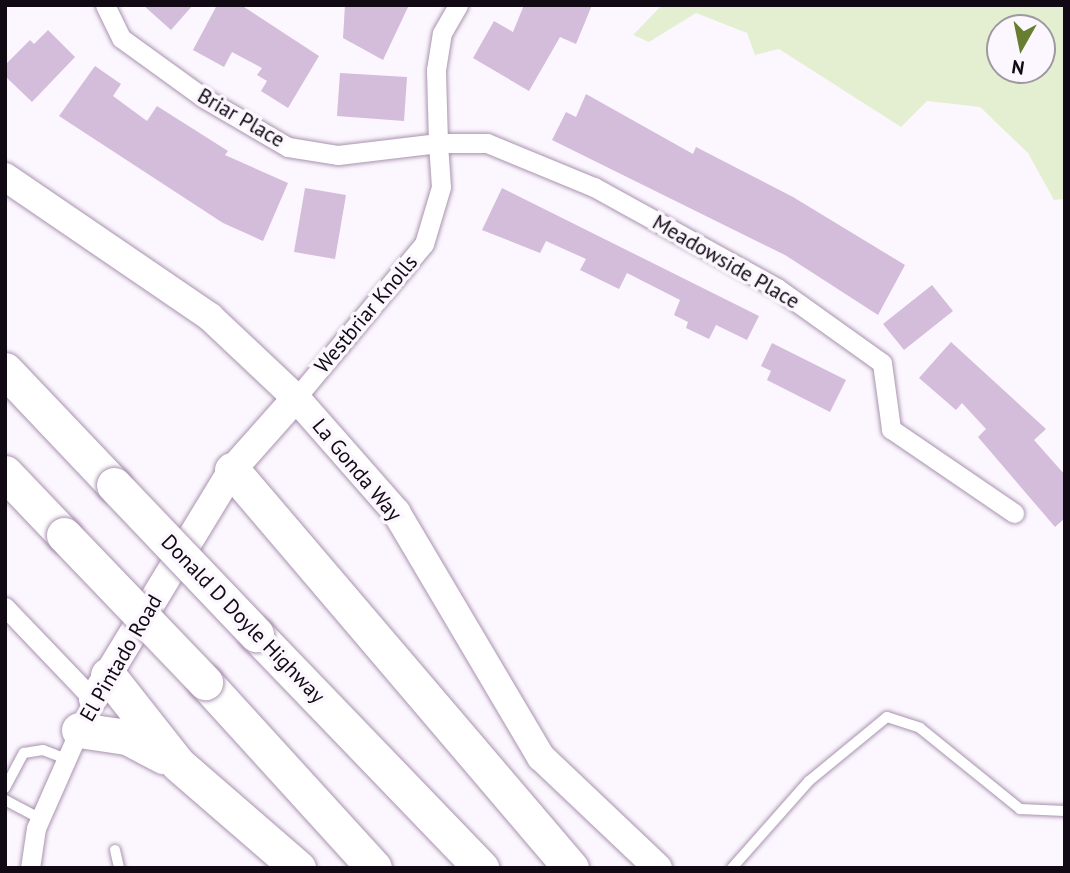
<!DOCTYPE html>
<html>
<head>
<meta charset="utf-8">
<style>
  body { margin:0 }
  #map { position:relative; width:1070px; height:873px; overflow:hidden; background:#fcf7fe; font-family:"PT Sans",sans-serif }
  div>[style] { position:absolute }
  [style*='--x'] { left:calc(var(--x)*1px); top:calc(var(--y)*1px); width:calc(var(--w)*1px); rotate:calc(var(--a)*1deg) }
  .green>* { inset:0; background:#e4efd2 }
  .building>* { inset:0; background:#d4bcdb }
  .roads { filter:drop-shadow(0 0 2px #a992b0) drop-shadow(0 0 2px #a992b0) }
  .lane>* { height:10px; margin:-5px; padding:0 5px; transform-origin:5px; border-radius:5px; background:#fff }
  .street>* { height:19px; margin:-9.5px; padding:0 9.5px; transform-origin:9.5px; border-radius:9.5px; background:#fff }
  .secondary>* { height:28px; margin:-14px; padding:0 14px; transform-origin:14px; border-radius:14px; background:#fff }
  .highway>* { height:35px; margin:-17.5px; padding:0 17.5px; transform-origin:17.5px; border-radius:17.5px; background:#fff }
  .bridges { filter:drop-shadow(0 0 2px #a992b0) drop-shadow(0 0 2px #a992b0) }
  .highway-bridge>* { height:35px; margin:-17.5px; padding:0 17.5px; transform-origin:17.5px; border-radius:17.5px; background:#fff }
  span { translate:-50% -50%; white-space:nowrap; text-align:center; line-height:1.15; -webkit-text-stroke:7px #fcf7fe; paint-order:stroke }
  .street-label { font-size:21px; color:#110913 }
  .frame { position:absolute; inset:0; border:7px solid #110913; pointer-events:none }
  .north { position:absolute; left:986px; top:14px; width:70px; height:70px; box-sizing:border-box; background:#fcf7fe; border:2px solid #9e98a0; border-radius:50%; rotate:189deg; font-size:19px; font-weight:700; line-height:28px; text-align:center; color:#110913 }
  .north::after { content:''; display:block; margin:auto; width:24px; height:32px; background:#677e30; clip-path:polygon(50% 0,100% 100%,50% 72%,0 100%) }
</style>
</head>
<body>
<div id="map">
  <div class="green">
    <i style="clip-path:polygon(evenodd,662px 5px,1065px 5px,1065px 199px,1054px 200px,1028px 153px,980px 107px,927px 101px,901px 127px,779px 49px,755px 55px,747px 33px,696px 13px,649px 42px,633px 35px,662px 5px,1000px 28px,1042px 28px,1042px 70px,1000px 70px,1000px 28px)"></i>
  </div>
  <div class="building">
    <i style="clip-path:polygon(143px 5px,193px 5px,171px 30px)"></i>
    <i style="clip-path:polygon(217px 5px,241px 5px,319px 56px,288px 108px,261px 91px,267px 81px,257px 75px,262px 68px,232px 52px,224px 67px,193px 50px)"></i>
    <i style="clip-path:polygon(345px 5px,409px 5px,383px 60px,343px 38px)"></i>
    <i style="clip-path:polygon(524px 5px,592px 5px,576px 44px,560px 37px,529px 91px,473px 58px,494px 21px,513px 32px)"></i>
    <i style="clip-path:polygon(48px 30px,75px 57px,32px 102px,5px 76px,5px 65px,30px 40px,34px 44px)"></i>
    <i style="clip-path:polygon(95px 66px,121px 84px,113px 96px,147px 121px,157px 106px,228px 151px,225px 155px,288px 183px,263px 241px,223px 223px,59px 116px)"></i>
    <i style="clip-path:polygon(340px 73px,407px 77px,404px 121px,337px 116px)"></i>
    <i style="clip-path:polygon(586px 94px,693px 154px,696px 147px,793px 197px,905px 265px,878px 315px,785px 255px,552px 140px,566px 112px,576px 117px)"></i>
    <i style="clip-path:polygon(305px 188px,346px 195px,335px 259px,294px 252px)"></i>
    <i style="clip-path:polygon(502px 188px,759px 316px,747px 340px,716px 325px,709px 339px,686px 328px,688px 322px,674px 315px,680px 300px,627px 273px,619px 289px,580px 270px,586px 259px,546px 241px,540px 253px,482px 230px)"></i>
    <i style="clip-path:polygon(932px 285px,953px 311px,904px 350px,883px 324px)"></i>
    <i style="clip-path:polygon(951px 342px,1046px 429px,1034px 440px,1065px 475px,1065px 518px,1055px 527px,978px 437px,986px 429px,962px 403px,956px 410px,919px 378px)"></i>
    <i style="clip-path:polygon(772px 343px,846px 380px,830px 412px,767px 380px,771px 371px,761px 366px)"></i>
  </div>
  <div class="roads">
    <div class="lane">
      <i style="--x:5;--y:788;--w:40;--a:-62"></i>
      <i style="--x:24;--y:753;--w:19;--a:-9"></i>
      <i style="--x:43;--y:750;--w:26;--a:21"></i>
      <i style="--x:5;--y:800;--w:40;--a:28"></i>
      <i style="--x:115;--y:850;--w:18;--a:77"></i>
      <i style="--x:732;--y:868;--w:116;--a:-48.5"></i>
      <i style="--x:809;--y:781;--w:101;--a:-39.4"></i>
      <i style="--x:887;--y:717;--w:35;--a:18"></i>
      <i style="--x:920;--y:728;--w:129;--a:39"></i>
      <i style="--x:1020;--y:809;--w:45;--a:2.5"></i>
    </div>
    <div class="street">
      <i style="--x:105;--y:5;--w:37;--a:64"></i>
      <i style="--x:121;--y:38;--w:102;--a:35.9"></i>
      <i style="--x:204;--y:98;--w:97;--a:30.3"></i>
      <i style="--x:288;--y:147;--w:51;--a:9.1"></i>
      <i style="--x:338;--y:155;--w:101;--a:-6.8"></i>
      <i style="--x:438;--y:143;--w:73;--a:-91.6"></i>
      <i style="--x:436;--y:70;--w:37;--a:-81"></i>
      <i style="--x:442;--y:33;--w:32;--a:-60"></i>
      <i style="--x:296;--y:398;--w:200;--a:-50.3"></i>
      <i style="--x:424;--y:244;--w:59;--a:-73.4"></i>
      <i style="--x:441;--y:187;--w:44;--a:-93.9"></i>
      <i style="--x:438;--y:143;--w:49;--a:0"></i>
      <i style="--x:487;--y:143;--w:116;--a:22.4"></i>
      <i style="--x:594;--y:187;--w:209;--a:28.9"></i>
      <i style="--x:777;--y:288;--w:129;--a:35.5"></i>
      <i style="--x:882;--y:363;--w:67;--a:82.2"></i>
      <i style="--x:891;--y:429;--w:149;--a:34.3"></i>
      <i style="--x:5;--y:607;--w:127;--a:46.3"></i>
      <i style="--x:93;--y:699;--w:141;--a:113.8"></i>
      <i style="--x:36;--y:828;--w:40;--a:98.5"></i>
    </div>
    <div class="secondary">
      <i style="--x:5;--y:177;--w:248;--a:34.3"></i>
      <i style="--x:210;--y:317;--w:118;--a:43.3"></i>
      <i style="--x:296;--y:398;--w:152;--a:48.7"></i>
      <i style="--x:396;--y:512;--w:285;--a:59.4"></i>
      <i style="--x:541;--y:757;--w:161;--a:43.5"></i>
      <i style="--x:93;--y:699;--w:268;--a:-58.7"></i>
      <i style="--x:232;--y:470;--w:96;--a:-48.4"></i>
    </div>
    <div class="highway">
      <i style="--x:5;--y:370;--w:158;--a:46.5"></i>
      <i style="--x:232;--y:470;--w:523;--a:49.58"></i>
      <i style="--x:5;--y:473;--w:86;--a:46.4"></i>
      <i style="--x:256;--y:634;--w:325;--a:46.1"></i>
      <i style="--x:108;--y:675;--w:113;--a:51.8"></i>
      <i style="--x:178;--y:764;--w:159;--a:40.9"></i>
      <i style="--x:205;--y:682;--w:251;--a:47.7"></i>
      <i style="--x:79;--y:730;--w:49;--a:8.3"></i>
      <i style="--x:127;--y:737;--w:41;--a:27.8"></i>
    </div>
  </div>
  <div class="bridges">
    <div class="highway-bridge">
      <i style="--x:114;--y:485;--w:206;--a:46.4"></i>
      <i style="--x:64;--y:535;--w:204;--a:46.2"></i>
    </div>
  </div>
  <div class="street-label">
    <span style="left:241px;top:118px;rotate:30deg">Briar Place</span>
    <span style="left:726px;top:262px;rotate:30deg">Meadowside Place</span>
    <span style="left:366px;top:314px;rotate:-50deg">Westbriar Knolls</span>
    <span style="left:357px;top:470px;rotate:50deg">La Gonda Way</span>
    <span style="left:243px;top:619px;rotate:46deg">Donald D Doyle Highway</span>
    <span style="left:121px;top:658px;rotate:-60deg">El Pintado Road</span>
  </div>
  <div class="frame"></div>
  <div class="north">N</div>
</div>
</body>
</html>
